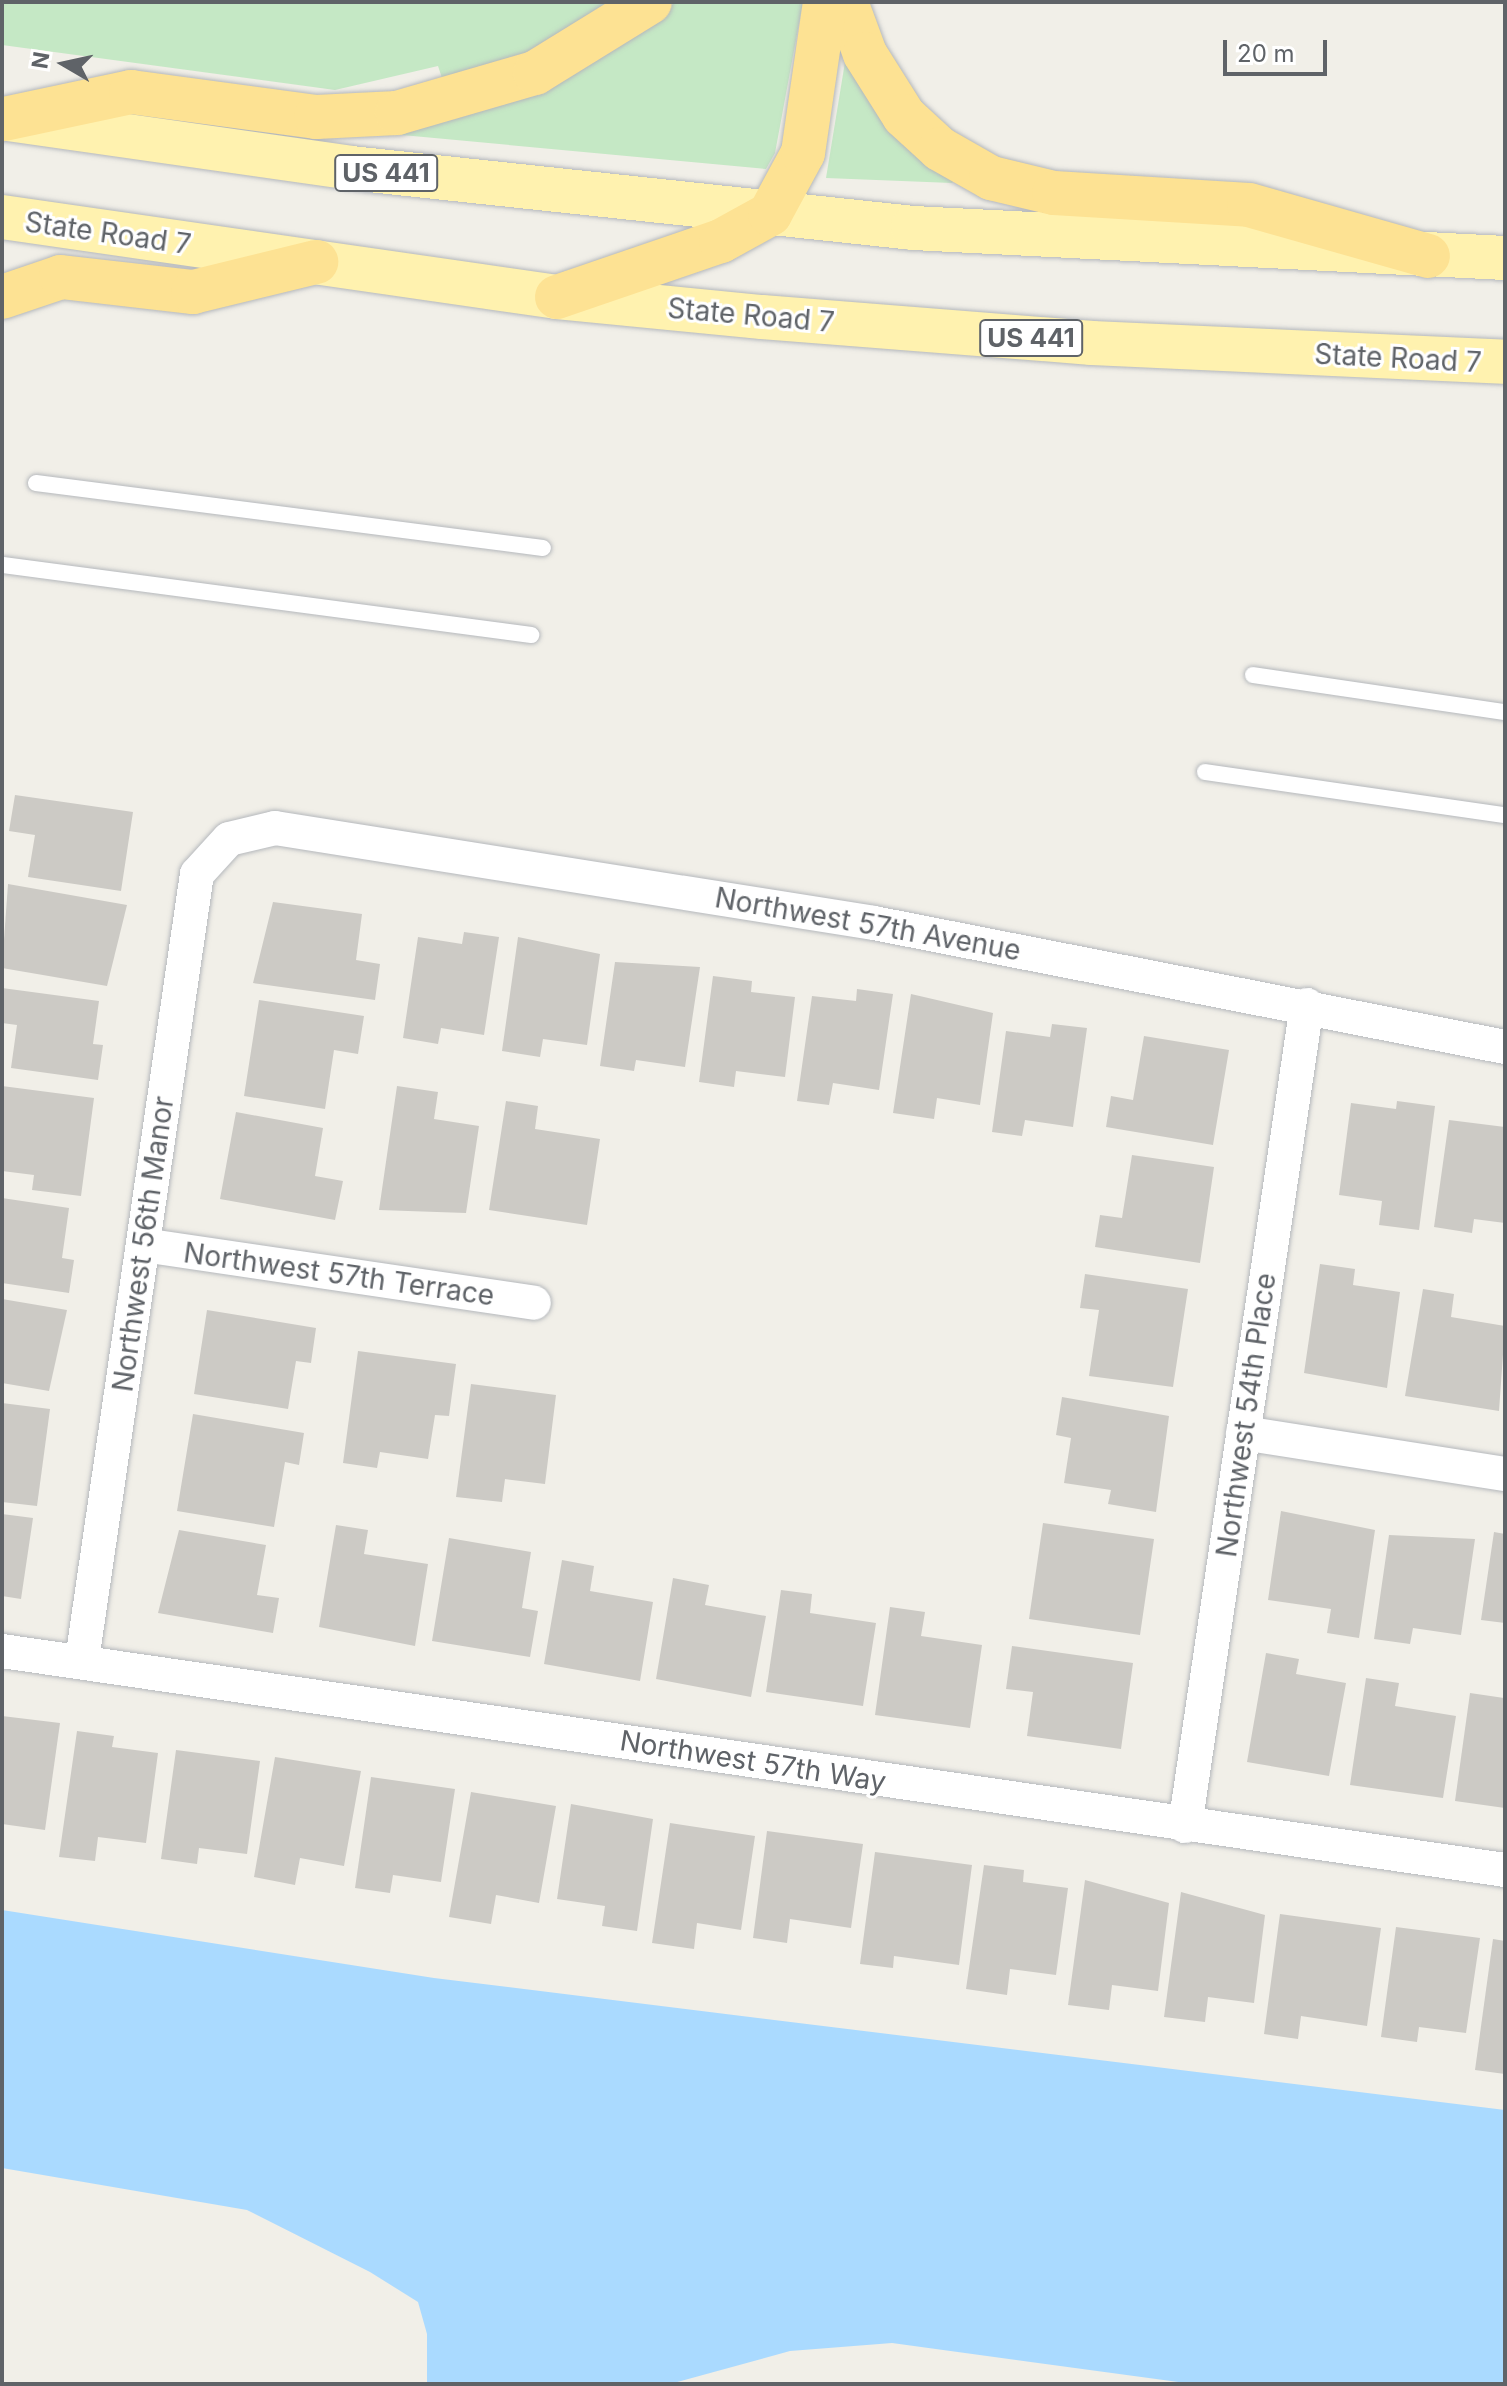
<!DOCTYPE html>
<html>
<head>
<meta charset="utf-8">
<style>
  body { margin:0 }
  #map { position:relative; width:1507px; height:2386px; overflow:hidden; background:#f1efe8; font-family:Inter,sans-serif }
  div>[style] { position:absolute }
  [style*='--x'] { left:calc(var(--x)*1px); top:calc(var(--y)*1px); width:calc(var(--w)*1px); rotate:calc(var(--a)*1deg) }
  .green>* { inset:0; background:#c5e8c5 }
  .water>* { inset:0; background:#aadaff }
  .building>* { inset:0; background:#cccac5 }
  .roads { filter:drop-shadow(0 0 2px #b5b8bc) drop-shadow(0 0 2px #b5b8bc) }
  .service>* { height:16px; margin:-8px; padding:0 8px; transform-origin:8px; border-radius:8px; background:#fff }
  .minor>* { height:34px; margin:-17px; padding:0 17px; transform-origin:17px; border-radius:17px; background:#fff }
  .primary>* { height:44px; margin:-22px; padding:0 22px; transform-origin:22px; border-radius:22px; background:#fff2af }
  .motorway>* { height:44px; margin:-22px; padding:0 22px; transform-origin:22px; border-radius:22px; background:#fde293 }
  span { translate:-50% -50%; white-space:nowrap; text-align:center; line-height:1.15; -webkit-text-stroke:6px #fff; paint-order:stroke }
  .shield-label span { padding:2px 6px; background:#fff; border:2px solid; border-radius:6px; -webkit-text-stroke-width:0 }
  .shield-label { font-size:26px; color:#5f6368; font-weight:700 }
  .street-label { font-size:28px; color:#5f6368 }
  .frame { position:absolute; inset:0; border:4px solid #5f6368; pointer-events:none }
  .north { position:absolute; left:24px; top:24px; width:80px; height:80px; -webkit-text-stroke:6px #fff; paint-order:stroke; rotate:279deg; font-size:22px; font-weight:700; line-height:32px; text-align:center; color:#5f6368 }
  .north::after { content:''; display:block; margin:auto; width:28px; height:36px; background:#5f6368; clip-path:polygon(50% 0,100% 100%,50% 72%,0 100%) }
  .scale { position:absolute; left:1223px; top:40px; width:104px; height:36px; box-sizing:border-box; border:4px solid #5f6368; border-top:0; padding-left:10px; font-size:24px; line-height:28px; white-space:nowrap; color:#5f6368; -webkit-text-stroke:6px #fff; paint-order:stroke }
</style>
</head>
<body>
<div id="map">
  <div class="green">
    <i style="clip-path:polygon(2px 2px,624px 2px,521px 56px,444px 84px,438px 66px,335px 90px,2px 45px)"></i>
    <i style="clip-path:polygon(676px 2px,803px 2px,775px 153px,766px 169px,402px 135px,402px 129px,513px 101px,594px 62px)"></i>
    <i style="clip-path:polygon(845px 62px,954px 181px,952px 183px,826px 178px)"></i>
  </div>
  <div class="water">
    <i style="clip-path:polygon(2px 1910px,434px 1978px,1505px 2110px,1505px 2384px,1193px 2384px,892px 2343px,790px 2351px,670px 2384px,427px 2384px,427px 2334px,418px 2302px,370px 2272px,247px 2210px,2px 2168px)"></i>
  </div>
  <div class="building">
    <i style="clip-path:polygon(15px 795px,133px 812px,121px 891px,28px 877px,35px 835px,9px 831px)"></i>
    <i style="clip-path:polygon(8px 884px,127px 905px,107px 986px,2px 968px)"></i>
    <i style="clip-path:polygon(273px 902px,362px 914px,356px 960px,380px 964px,375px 1000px,253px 983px)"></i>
    <i style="clip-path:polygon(464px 932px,499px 937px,484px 1035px,441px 1028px,438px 1044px,403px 1038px,418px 937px,462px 944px)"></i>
    <i style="clip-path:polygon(518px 937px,600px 954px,587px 1045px,543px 1039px,540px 1057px,502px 1051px)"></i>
    <i style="clip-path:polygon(615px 962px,700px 967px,685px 1067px,636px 1060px,634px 1071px,600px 1066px)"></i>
    <i style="clip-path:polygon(713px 976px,752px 981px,751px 992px,795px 997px,785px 1077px,736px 1071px,734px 1087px,699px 1082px)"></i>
    <i style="clip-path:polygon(2px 988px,99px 1001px,93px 1044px,103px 1045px,98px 1080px,11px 1068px,17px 1025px,2px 1023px)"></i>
    <i style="clip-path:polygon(857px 989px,893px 994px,879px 1090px,833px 1083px,829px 1105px,797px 1101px,812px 996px,856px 1001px)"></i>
    <i style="clip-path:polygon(911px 994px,993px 1013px,980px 1105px,937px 1098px,934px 1119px,893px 1113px)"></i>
    <i style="clip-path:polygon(259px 1000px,364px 1016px,358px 1054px,334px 1050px,325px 1109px,244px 1096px)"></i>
    <i style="clip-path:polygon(1052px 1024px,1087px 1028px,1073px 1127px,1025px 1120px,1022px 1136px,992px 1132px,1006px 1031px,1050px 1037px)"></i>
    <i style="clip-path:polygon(1144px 1036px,1229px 1050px,1213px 1145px,1106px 1127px,1111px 1096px,1133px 1100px)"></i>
    <i style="clip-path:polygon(2px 1086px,94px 1098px,81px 1196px,32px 1190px,34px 1175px,2px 1171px)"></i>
    <i style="clip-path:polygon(397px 1086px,438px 1092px,434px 1119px,479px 1126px,466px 1213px,379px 1210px)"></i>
    <i style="clip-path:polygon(506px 1101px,538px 1106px,535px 1129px,600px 1139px,587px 1225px,489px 1210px)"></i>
    <i style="clip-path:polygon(1397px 1101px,1435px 1106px,1419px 1230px,1379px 1225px,1382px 1201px,1339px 1195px,1351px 1103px,1396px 1109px)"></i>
    <i style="clip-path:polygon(236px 1112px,323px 1128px,315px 1176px,343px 1181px,335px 1220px,220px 1199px)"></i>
    <i style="clip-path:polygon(1449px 1120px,1505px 1127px,1505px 1223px,1474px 1219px,1472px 1233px,1434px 1227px)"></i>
    <i style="clip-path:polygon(1132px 1155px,1214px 1167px,1200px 1263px,1095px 1247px,1100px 1215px,1122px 1218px)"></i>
    <i style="clip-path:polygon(2px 1198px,69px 1208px,62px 1258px,74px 1260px,69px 1293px,2px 1283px)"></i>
    <i style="clip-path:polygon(1320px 1264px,1355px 1269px,1353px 1285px,1400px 1292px,1387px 1388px,1304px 1373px)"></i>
    <i style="clip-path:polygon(1085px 1274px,1188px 1289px,1173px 1387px,1089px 1376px,1099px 1310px,1080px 1308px)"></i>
    <i style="clip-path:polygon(1423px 1289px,1454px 1294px,1451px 1317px,1505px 1326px,1499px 1411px,1405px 1396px)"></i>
    <i style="clip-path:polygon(2px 1299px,67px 1310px,49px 1391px,2px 1383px)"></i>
    <i style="clip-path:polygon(207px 1310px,316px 1328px,311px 1363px,296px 1361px,288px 1409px,194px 1394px)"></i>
    <i style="clip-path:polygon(358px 1351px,456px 1364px,449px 1416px,435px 1415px,428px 1459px,380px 1452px,377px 1468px,343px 1463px)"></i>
    <i style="clip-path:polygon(471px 1384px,556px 1395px,545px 1484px,505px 1479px,502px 1502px,456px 1497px)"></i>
    <i style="clip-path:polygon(1062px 1397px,1169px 1416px,1156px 1512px,1108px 1504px,1111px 1490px,1064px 1483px,1071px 1438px,1056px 1435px)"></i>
    <i style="clip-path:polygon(2px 1403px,50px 1409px,37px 1506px,2px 1502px)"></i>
    <i style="clip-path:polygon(193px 1414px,304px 1433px,299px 1465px,285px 1462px,274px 1527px,177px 1511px)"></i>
    <i style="clip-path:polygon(1281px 1511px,1375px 1530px,1359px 1638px,1327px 1633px,1331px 1609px,1268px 1600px)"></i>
    <i style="clip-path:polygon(2px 1514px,33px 1518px,21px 1599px,2px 1596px)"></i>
    <i style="clip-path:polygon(1043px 1523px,1154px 1539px,1140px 1635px,1029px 1619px)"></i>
    <i style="clip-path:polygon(336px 1525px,368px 1530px,364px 1554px,428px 1564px,415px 1646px,319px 1627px)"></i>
    <i style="clip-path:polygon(179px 1530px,266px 1545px,257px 1595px,279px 1598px,273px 1633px,158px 1613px)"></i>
    <i style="clip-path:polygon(1494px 1532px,1505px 1534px,1505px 1623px,1481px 1620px)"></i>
    <i style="clip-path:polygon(1389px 1535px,1475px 1539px,1461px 1635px,1413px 1628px,1410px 1644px,1374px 1639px)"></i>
    <i style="clip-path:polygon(449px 1538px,531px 1552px,522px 1608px,538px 1611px,530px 1657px,432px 1641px)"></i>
    <i style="clip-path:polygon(562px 1560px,594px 1566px,590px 1591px,653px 1602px,640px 1681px,544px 1664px)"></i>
    <i style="clip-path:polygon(673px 1578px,709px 1585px,705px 1605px,766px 1616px,751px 1697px,656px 1679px)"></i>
    <i style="clip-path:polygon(781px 1590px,812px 1594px,810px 1613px,876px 1623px,863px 1706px,766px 1692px)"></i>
    <i style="clip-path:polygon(890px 1607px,925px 1612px,921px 1636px,982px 1645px,970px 1728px,875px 1715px)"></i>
    <i style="clip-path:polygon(1012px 1646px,1133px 1663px,1121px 1749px,1027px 1736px,1033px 1692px,1006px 1689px)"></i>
    <i style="clip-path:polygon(1266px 1653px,1299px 1659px,1296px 1674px,1346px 1683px,1329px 1776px,1247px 1762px)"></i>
    <i style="clip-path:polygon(1366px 1678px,1399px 1683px,1395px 1706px,1456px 1716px,1443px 1798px,1350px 1785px)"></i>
    <i style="clip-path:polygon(1470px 1693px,1504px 1698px,1505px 1808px,1455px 1801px)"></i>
    <i style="clip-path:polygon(2px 1716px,60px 1723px,45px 1830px,2px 1824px)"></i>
    <i style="clip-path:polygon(77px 1731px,114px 1736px,112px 1747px,158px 1753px,146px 1843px,98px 1837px,95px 1861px,59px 1857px)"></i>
    <i style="clip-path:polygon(176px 1750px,260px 1761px,247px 1854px,199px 1848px,197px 1864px,161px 1859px)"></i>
    <i style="clip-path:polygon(275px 1757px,361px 1771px,344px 1866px,300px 1858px,295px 1885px,254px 1877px)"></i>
    <i style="clip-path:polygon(371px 1777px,455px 1789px,441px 1882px,393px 1875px,390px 1893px,355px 1888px)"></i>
    <i style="clip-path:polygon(471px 1792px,556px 1806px,539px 1903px,496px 1895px,491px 1924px,449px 1917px)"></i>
    <i style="clip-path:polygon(571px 1804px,653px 1819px,637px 1931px,602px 1926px,605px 1906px,557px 1899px)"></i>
    <i style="clip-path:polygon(670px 1823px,755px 1836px,741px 1930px,697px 1923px,694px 1949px,652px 1943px)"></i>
    <i style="clip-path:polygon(767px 1831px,863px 1844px,851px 1928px,790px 1919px,787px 1943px,753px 1938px)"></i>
    <i style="clip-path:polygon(875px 1852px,972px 1865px,959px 1965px,894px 1956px,893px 1968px,860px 1964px)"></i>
    <i style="clip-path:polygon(984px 1865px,1024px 1870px,1023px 1882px,1068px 1888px,1056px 1975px,1010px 1969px,1007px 1995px,966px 1989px)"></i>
    <i style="clip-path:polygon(1085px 1880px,1169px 1903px,1158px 1991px,1112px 1985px,1109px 2010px,1068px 2005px)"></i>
    <i style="clip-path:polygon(1181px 1892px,1265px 1915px,1254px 2003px,1208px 1997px,1205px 2022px,1164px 2017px)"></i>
    <i style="clip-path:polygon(1280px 1914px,1381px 1928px,1367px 2026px,1301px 2016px,1298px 2039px,1264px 2034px)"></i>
    <i style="clip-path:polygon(1396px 1927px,1480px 1938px,1466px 2033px,1419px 2027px,1417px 2042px,1381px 2037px)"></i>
    <i style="clip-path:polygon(1493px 1939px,1505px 1941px,1505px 2074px,1475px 2070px)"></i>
  </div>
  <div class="roads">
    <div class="service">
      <i style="--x:36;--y:483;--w:511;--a:7.31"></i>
      <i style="--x:3;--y:565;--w:533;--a:7.55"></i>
      <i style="--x:1253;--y:675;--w:255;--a:8.4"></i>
      <i style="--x:1205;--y:772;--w:303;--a:8.2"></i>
    </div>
    <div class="minor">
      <i style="--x:143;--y:1245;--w:395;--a:8.4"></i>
      <i style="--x:1243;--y:1433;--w:265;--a:8.9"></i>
      <i style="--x:2;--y:1651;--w:1519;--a:8.29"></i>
      <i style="--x:82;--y:1660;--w:794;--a:-81.68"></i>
      <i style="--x:197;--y:874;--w:47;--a:-47.6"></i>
      <i style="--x:229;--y:839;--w:47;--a:-13.4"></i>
      <i style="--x:275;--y:828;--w:606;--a:9.01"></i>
      <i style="--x:874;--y:923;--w:643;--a:11.12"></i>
      <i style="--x:1185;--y:1826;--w:830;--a:-81.55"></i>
    </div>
    <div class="primary">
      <i style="--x:8;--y:119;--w:346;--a:8.1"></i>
      <i style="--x:351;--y:168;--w:565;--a:6.09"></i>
      <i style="--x:913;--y:228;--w:593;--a:2.9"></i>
      <i style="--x:2;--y:217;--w:561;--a:8.2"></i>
      <i style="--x:557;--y:297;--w:206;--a:5.6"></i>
      <i style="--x:762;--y:317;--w:331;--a:4.5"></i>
      <i style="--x:1092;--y:343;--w:413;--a:2.6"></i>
    </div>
    <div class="motorway">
      <i style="--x:846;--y:2;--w:55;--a:69.9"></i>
      <i style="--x:865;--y:54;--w:73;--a:57.8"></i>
      <i style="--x:904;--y:116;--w:49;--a:42.5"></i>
      <i style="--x:940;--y:149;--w:59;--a:29.6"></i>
      <i style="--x:991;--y:178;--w:65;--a:13.4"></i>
      <i style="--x:1054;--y:193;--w:195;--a:3.5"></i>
      <i style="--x:1249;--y:205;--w:186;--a:15.9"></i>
      <i style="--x:4;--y:119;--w:130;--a:-12"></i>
      <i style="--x:131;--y:92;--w:187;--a:7.7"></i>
      <i style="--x:316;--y:117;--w:81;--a:-2.8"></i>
      <i style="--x:397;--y:113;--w:144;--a:-16.2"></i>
      <i style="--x:535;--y:73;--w:135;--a:-31.7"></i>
      <i style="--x:2;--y:297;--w:62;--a:-18.7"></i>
      <i style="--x:61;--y:277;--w:133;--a:6.5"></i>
      <i style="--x:193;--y:292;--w:127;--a:-13.7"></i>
      <i style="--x:557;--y:297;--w:173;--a:-18.9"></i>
      <i style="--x:721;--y:241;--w:56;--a:-28.9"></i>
      <i style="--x:770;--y:214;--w:69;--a:-61.6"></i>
      <i style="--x:803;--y:153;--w:153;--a:-81.7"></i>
    </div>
  </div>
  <div class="shield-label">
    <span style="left:386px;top:173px">US 441</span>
    <span style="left:1031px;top:338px">US 441</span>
  </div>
  <div class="street-label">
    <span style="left:108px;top:233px;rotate:8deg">State Road 7</span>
    <span style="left:751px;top:315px;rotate:5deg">State Road 7</span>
    <span style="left:1398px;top:358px;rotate:3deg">State Road 7</span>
    <span style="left:868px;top:924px;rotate:10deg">Northwest 57th Avenue</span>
    <span style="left:143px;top:1244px;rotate:-82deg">Northwest 56th Manor</span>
    <span style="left:339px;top:1274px;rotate:8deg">Northwest 57th Terrace</span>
    <span style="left:1246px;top:1415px;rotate:-82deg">Northwest 54th Place</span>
    <span style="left:753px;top:1761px;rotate:9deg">Northwest 57th Way</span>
  </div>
  <div class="frame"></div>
  <div class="north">N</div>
  <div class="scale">20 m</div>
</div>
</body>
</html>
